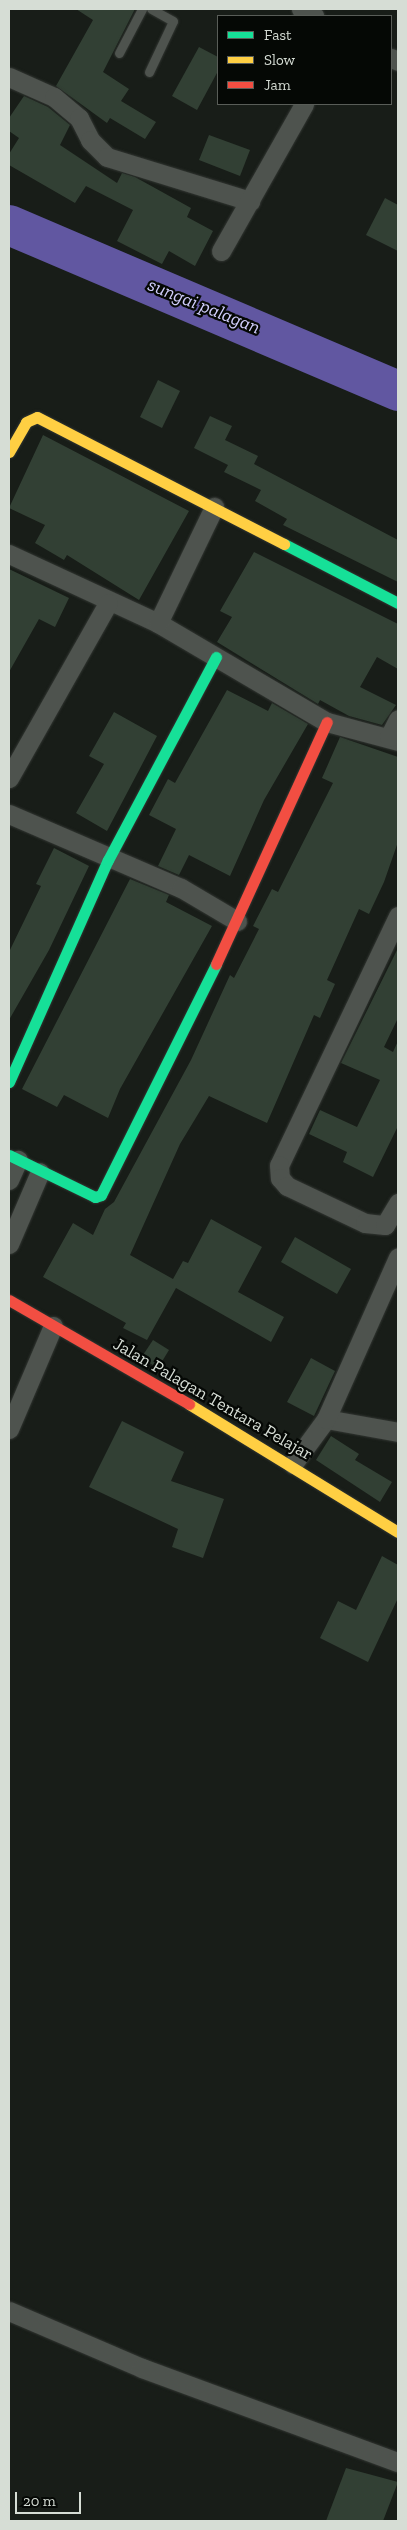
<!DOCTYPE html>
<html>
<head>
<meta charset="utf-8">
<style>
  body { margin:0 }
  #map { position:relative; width:407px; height:2530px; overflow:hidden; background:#181d18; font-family:"Zilla Slab",serif }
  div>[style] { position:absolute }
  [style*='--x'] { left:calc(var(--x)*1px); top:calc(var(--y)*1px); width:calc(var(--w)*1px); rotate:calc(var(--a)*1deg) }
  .river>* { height:40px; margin:-20px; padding:0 20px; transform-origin:20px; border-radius:20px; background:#6157a1 }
  .building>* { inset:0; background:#324034 }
  .roads { filter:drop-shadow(0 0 1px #323632) drop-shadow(0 0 1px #323632) }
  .lane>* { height:9px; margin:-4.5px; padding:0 4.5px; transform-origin:4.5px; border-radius:4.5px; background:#4e534e }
  .street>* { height:19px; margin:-9.5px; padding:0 9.5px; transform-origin:9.5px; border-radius:9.5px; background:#4e534e }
  .fast>* { height:11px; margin:-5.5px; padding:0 5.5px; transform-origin:5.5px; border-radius:5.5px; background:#16e098 }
  .slow>* { height:11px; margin:-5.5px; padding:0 5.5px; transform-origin:5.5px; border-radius:5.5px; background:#ffcf43 }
  .jam>* { height:11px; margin:-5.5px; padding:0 5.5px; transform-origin:5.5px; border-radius:5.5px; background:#f24e42 }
  span { translate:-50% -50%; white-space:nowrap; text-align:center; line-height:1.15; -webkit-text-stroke:4.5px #050805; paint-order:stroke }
  .street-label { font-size:18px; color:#d6ddd5 }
  .water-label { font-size:19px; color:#d0cdfb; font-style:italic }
  .frame { position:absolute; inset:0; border:10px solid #d6ddd5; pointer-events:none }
  .legend { position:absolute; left:217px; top:15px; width:175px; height:90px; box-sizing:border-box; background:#050805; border:1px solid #595d58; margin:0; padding:6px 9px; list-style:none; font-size:15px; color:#d6ddd5 }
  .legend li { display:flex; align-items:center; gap:10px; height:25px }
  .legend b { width:25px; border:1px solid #595d58 }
  .scale { position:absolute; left:15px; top:2492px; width:66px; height:22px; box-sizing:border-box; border:2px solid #d6ddd5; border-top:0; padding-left:6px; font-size:15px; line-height:18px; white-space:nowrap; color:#d6ddd5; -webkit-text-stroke:4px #050805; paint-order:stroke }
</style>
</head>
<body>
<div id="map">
  <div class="river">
    <i style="--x:9;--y:225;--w:423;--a:23.1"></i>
  </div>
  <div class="building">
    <i style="clip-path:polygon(76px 9px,135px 9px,103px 72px,129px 89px,121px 101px,156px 122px,145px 139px,110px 118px,107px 123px,56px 86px,93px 20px)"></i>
    <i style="clip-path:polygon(199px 47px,218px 57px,218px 71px,197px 110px,172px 96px)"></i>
    <i style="clip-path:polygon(24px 96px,48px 107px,70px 125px,60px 145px,117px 183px,122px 173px,135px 177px,191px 208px,187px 217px,213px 231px,195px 266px,169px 251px,162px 264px,117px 241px,133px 210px,86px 186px,75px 203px,9px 165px,9px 154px,19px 138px,9px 131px,9px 118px)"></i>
    <i style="clip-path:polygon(209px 135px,250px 150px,240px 176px,199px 160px)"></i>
    <i style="clip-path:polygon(385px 198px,398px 205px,398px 251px,366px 235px)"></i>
    <i style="clip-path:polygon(158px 380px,180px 391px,162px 428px,140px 417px)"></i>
    <i style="clip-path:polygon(210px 416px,232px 426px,225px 440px,258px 456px,254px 464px,398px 540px,398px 582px,283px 525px,287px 519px,255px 501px,261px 490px,224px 472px,228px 465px,194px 448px)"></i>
    <i style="clip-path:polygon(43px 435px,189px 511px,139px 600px,67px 555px,64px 560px,35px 543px,45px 525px,9px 508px)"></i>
    <i style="clip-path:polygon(254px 552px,398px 624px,398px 669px,377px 657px,360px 687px,396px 705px,382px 725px,349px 716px,320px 700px,318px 704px,217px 642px,232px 617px,220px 611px)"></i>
    <i style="clip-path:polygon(9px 569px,69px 598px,55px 627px,39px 619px,9px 672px)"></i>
    <i style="clip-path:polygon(227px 690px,268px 711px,272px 703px,308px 724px,264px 800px,230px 876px,189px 855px,179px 875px,158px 866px,176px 829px,149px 815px,168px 779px,175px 783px)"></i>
    <i style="clip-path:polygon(114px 712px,157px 736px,107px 831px,76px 813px,104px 764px,89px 756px)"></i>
    <i style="clip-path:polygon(340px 737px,398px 757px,398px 842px,384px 882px,369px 914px,359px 909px,327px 980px,335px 984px,320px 1018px,314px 1015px,267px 1123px,209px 1096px,180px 1144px,130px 1255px,173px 1279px,183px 1261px,188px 1263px,211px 1219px,262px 1247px,238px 1292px,284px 1317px,271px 1342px,176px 1288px,147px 1340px,123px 1328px,126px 1323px,43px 1277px,73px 1223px,93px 1235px,105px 1209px,114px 1202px,191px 1060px,230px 975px,234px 978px,259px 929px,253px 926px,272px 889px,278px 892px,333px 783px,322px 778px)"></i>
    <i style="clip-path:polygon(54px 848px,89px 866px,49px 950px,9px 1020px,9px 952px,41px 886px,36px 884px)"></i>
    <i style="clip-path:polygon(130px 879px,169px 895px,166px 902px,212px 926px,120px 1089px,108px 1118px,64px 1095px,57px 1107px,22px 1089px)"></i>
    <i style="clip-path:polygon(398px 948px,398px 1018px,384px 1047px,393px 1052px,398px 1041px,398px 1126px,373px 1177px,343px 1162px,347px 1152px,309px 1134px,320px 1110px,357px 1127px,380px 1080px,341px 1063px)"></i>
    <i style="clip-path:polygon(295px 1237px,351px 1269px,337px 1294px,281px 1262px)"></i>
    <i style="clip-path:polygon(153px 1340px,169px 1350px,158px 1368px,141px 1358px)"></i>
    <i style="clip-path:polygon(311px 1358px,335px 1371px,314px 1416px,287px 1402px)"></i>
    <i style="clip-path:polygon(122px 1421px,184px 1452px,171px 1481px,224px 1499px,203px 1558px,172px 1547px,178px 1529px,89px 1487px)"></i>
    <i style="clip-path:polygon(331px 1436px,359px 1454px,355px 1460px,392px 1482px,380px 1502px,316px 1460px)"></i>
    <i style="clip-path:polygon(382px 1556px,398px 1565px,398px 1598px,368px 1662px,320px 1638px,338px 1601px,356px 1610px)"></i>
    <i style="clip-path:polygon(346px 2468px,398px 2482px,383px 2521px,326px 2521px)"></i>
  </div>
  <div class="roads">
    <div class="lane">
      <i style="--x:119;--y:53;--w:50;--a:-62.4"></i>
      <i style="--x:149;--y:72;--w:56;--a:-64.8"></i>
      <i style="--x:173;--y:21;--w:25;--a:-151"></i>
    </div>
    <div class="street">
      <i style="--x:301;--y:9;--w:15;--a:28"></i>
      <i style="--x:391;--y:58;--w:8;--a:23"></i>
      <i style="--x:9;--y:77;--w:49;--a:24"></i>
      <i style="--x:54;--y:97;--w:33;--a:40"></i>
      <i style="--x:79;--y:118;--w:25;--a:63"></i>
      <i style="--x:90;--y:140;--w:24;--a:45"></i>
      <i style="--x:107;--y:157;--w:150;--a:17.1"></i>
      <i style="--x:221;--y:251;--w:169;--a:-60.5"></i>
      <i style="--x:9;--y:554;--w:164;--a:24.8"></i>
      <i style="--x:158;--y:623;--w:196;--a:30.4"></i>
      <i style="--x:327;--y:722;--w:73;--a:15"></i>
      <i style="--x:158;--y:623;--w:129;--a:-64.2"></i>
      <i style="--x:389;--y:737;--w:20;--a:-63"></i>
      <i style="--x:9;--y:778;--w:201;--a:-60.5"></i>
      <i style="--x:9;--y:814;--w:187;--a:23.3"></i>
      <i style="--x:181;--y:888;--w:65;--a:30.5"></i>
      <i style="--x:398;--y:916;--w:276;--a:115.5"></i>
      <i style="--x:279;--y:1165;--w:13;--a:86"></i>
      <i style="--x:280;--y:1178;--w:11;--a:49"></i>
      <i style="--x:287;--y:1186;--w:86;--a:25.4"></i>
      <i style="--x:365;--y:1223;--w:20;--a:6"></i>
      <i style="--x:385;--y:1225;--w:26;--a:-59"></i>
      <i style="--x:9;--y:1180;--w:22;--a:-66"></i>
      <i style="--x:9;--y:1244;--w:78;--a:-66.7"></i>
      <i style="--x:326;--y:1419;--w:73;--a:10.2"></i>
      <i style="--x:9;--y:1429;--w:112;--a:-66.9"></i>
      <i style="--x:293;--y:1464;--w:56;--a:-53.7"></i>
      <i style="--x:326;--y:1419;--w:177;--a:-66"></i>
      <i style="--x:9;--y:2311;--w:145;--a:23.2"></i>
      <i style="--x:142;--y:2368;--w:273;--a:20.2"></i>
    </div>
    <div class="fast">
      <i style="--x:284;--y:544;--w:128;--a:27.4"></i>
      <i style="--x:9;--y:1082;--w:243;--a:-66"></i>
      <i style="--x:108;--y:860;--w:230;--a:-62"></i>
      <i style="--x:9;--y:1155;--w:96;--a:26"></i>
      <i style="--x:95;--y:1197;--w:6;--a:-18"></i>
      <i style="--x:101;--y:1195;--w:258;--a:-63.5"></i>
    </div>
    <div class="slow">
      <i style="--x:9;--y:452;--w:34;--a:-60"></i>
      <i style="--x:26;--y:422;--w:12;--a:-24"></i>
      <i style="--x:37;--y:417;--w:278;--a:27.2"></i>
      <i style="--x:189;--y:1404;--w:245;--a:31.5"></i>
    </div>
    <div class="jam">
      <i style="--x:216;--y:964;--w:266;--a:-65.4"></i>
      <i style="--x:9;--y:1300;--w:208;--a:30"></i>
    </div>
  </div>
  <div class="street-label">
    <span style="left:213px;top:1399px;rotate:30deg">Jalan Palagan Tentara Pelajar</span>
  </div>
  <div class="water-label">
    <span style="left:204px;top:306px;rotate:22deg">sungai palagan</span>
  </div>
  <div class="frame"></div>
  <ul class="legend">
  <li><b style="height:6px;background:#16e098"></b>Fast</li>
  <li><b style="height:6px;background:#ffcf43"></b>Slow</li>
  <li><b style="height:6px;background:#f24e42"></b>Jam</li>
  </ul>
  <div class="scale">20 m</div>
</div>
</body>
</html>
